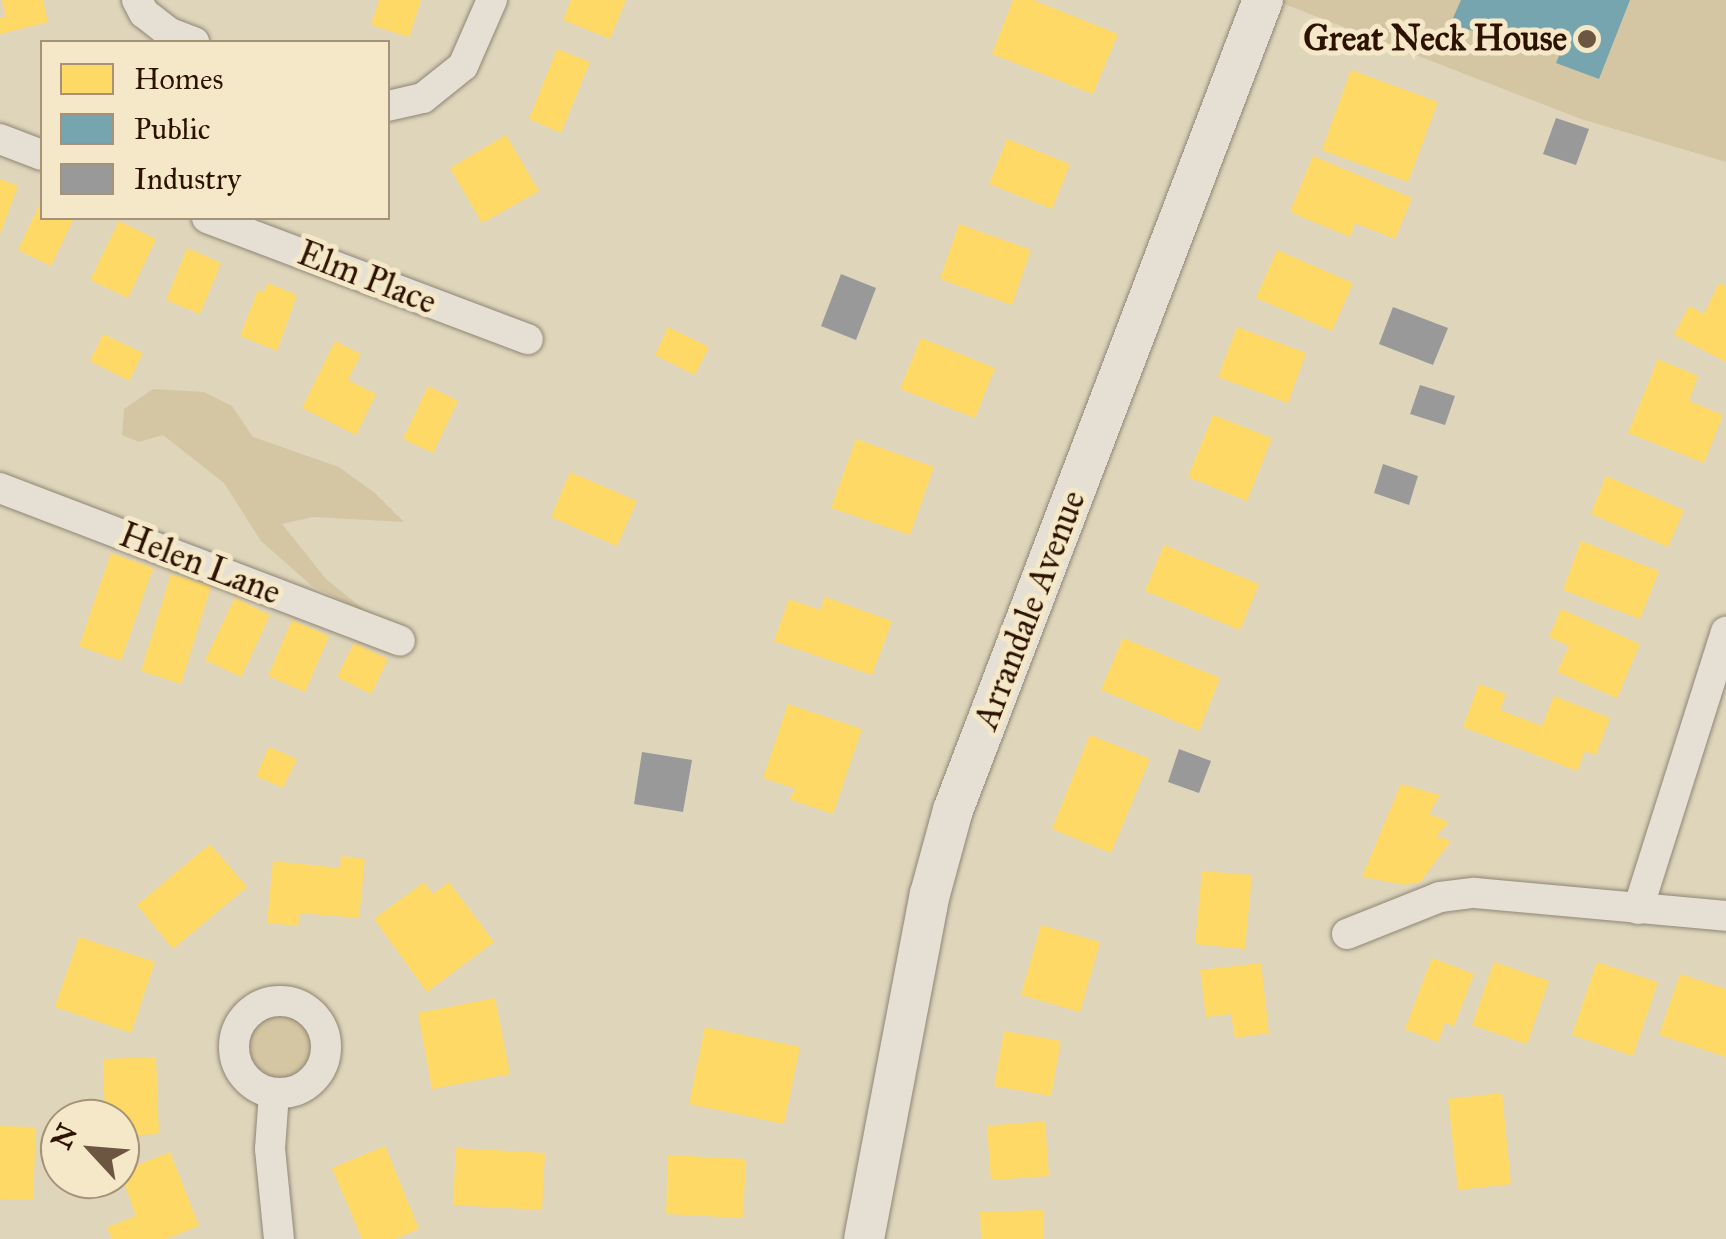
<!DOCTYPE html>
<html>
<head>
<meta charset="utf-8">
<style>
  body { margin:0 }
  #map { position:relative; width:1726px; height:1239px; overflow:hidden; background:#dfd5bb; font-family:"IM FELL Great Primer",serif }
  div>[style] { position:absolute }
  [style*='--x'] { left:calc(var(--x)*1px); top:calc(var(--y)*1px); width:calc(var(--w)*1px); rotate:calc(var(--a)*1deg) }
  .green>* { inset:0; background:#d5c6a3 }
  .round { border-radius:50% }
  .homes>* { inset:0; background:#ffd966 }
  .public>* { inset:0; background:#76a5af }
  .industry>* { inset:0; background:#999 }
  .roads { filter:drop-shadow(0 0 2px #8f8575) drop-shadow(0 0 2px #8f8575) }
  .minor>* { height:30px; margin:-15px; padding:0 15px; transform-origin:15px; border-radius:15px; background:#e5e0d3 }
  .minor>.ring { margin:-15px; padding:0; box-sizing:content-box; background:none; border:30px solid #e5e0d3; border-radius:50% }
  .tertiary>* { height:40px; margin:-20px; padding:0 20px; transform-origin:20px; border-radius:20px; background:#e5e0d3 }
  .dots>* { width:28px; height:28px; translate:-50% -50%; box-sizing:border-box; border:5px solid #f4e8c9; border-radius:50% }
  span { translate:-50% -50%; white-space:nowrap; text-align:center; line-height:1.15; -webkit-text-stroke:10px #f4e8c9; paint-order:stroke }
  .poi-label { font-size:35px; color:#2e1200; font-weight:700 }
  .right { translate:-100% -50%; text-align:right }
  .street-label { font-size:35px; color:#2e1200 }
  .legend { position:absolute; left:40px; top:40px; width:350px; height:180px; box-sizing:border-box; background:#f4e8c9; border:2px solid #a59279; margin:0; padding:12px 18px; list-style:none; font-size:30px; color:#2e1200 }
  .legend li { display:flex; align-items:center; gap:20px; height:50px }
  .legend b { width:50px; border:2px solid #a59279 }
  .north { position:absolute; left:40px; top:1099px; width:100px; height:100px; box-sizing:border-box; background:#f4e8c9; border:2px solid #a59279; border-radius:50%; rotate:296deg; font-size:28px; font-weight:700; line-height:40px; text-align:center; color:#2e1200 }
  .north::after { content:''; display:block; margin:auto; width:35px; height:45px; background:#6c5641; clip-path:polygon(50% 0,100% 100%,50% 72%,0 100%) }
</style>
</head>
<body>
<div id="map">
  <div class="green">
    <i style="clip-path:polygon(1274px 0,1726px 0,1726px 162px,1581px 119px)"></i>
    <i style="clip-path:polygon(153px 389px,204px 392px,232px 406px,253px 437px,339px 467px,375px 493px,404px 522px,313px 517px,282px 524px,326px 579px,368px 613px,312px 586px,261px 541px,224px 483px,163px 435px,139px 442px,122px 435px,124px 409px)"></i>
    <i class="round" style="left:243px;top:1009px;width:74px;height:74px"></i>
  </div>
  <div class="homes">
    <i style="clip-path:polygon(2px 0,43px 0,48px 22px,0 34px,0 18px,6px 17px)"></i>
    <i style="clip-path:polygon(379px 0,421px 0,409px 37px,371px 25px)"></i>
    <i style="clip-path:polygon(571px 0,626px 0,610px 39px,563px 20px)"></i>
    <i style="clip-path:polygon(1013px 0,1033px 0,1118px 34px,1093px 94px,992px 54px)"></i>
    <i style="clip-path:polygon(557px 49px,590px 62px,561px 133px,529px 119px)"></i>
    <i style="clip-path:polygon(1351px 70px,1438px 102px,1408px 182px,1322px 150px)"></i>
    <i style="clip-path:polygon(506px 135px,539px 191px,482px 223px,450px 168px)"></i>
    <i style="clip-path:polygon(1007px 139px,1070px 164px,1052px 209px,989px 184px)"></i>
    <i style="clip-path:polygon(1313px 156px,1412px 198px,1395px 239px,1355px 223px,1350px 237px,1290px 212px)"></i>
    <i style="clip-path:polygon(0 179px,18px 186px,0 234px)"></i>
    <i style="clip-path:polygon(42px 199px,42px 218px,74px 218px,51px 266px,18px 250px)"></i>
    <i style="clip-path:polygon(119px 221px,156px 239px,128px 298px,90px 280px)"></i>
    <i style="clip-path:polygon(959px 224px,1031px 250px,1012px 305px,940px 279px)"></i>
    <i style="clip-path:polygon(187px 248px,221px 263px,200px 314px,166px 300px)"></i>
    <i style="clip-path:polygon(1277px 250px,1353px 283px,1332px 331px,1256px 298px)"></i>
    <i style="clip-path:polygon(268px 283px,297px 295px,277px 351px,240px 336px,258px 290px,264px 292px)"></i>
    <i style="clip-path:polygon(1719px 283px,1726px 287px,1726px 362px,1674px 335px,1689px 306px,1704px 314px)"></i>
    <i style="clip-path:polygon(668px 327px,709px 347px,695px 375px,655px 355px)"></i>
    <i style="clip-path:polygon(1237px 327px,1306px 353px,1288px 403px,1218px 377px)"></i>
    <i style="clip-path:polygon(103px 334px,143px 353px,129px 381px,90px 361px)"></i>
    <i style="clip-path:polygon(921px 338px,995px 368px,975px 418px,900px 389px)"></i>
    <i style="clip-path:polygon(335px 341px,361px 354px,348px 380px,376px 394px,356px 435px,302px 408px)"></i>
    <i style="clip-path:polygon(1658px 359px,1698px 376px,1689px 401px,1723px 415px,1704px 463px,1628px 433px)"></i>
    <i style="clip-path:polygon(428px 386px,458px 401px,433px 453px,403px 439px)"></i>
    <i style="clip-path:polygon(1213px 415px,1272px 438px,1247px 501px,1188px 477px)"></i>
    <i style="clip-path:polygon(856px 439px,934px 467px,910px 535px,831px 508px)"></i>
    <i style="clip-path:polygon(570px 472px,637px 501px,617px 546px,551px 517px)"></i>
    <i style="clip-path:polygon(1606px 476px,1684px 510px,1668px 547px,1591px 514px)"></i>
    <i style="clip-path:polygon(1581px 541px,1659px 571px,1640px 619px,1563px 590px)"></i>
    <i style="clip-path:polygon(1164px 545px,1259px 584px,1240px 630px,1145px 591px)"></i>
    <i style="clip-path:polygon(111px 553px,153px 568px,121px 661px,79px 646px)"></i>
    <i style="clip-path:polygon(171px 574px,211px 586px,181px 684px,141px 671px)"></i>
    <i style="clip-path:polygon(825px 597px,892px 621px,872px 675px,774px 641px,789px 599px,820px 610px)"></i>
    <i style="clip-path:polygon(235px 598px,270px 615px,241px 677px,205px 660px)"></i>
    <i style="clip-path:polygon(1561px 609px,1640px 644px,1617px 698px,1557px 672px,1569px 646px,1549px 637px)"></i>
    <i style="clip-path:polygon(292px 620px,329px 636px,305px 692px,268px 676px)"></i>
    <i style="clip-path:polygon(1123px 638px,1220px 678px,1199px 731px,1101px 690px)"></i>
    <i style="clip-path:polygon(354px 643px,388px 659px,371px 694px,337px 677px)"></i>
    <i style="clip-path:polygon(1479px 684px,1506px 694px,1500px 710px,1542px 726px,1554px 696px,1610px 718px,1596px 755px,1585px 751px,1577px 771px,1463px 727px)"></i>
    <i style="clip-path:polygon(788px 704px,862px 729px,833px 814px,789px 799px,796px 789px,763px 778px)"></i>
    <i style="clip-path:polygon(1090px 735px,1150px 759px,1111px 853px,1052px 829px)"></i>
    <i style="clip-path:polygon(269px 747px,297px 759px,283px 788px,256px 776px)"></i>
    <i style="clip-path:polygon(1401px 784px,1440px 795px,1429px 814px,1449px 822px,1436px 836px,1451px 841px,1420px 882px,1406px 885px,1362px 877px)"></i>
    <i style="clip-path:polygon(210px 844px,247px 887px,173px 949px,137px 905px)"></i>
    <i style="clip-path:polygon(341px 856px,365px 859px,359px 918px,300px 913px,298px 926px,267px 923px,273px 861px,340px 868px)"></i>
    <i style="clip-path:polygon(1202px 871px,1252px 875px,1245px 949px,1195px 944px)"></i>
    <i style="clip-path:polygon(424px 882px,433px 894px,449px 882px,494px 942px,427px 992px,374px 919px)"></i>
    <i style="clip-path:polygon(1041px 925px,1100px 942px,1080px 1012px,1021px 995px)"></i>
    <i style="clip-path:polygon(79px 937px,155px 962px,131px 1033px,55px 1007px)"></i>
    <i style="clip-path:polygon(1432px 958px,1474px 974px,1454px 1026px,1445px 1023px,1438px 1042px,1405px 1029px)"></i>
    <i style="clip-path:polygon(1494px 962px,1549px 981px,1527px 1044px,1472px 1025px)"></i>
    <i style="clip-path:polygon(1597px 962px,1658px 982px,1633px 1056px,1572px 1035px)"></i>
    <i style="clip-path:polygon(1261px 963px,1269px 1033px,1235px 1038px,1231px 1014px,1206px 1017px,1200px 970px)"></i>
    <i style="clip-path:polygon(1680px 974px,1726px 989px,1726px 1057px,1659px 1035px)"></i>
    <i style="clip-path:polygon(495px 998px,510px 1074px,432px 1089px,418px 1013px)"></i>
    <i style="clip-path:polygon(705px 1027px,800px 1047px,784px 1124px,689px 1104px)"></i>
    <i style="clip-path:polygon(1004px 1031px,1061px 1041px,1051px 1096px,994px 1086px)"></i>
    <i style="clip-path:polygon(156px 1057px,159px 1134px,120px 1136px,120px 1119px,105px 1119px,103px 1059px)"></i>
    <i style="clip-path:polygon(1502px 1093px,1511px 1184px,1458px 1190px,1448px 1099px)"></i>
    <i style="clip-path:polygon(1045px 1121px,1049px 1176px,991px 1180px,987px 1126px)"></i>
    <i style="clip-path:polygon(0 1126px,36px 1127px,33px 1200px,0 1199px)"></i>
    <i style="clip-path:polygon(385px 1146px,419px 1229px,395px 1239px,362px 1239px,332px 1168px)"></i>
    <i style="clip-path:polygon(456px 1148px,545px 1153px,542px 1210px,453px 1205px)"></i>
    <i style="clip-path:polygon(170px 1152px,199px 1226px,166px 1239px,112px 1239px,107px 1227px,136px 1216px,120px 1172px)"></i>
    <i style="clip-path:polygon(668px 1155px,746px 1159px,743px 1218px,666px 1214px)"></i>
    <i style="clip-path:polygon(1043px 1210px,1044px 1239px,981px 1239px,980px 1212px)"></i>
  </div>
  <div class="public">
    <i style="clip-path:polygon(1461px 0,1630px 0,1599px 79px,1556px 63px,1565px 41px,1539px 31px,1532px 49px,1457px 26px,1459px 20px,1453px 18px)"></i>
  </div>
  <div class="industry">
    <i style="clip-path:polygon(1556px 118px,1589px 129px,1576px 165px,1543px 154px)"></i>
    <i style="clip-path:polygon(841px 274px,876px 288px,856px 340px,821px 326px)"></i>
    <i style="clip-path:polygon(1393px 307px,1448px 328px,1433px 365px,1379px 344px)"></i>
    <i style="clip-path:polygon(1420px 385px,1455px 396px,1445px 425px,1410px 414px)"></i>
    <i style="clip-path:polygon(1383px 464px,1418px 476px,1409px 505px,1374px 493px)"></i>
    <i style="clip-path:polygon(1179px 749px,1211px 761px,1199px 793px,1168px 782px)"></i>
    <i style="clip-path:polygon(642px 752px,692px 760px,683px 812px,634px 804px)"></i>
  </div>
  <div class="roads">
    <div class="minor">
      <i style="--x:137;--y:0;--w:15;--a:62"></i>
      <i style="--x:144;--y:13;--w:33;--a:38"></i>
      <i style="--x:170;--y:33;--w:26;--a:21"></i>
      <i style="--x:388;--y:106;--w:36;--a:-13"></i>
      <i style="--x:423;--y:98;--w:51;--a:-38.7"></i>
      <i style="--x:463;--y:66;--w:72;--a:-66.3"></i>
      <i style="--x:0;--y:139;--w:45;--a:20.9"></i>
      <i style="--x:207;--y:218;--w:343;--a:20.7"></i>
      <i style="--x:0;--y:488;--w:428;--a:20.9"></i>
      <i style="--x:1638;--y:909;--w:291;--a:-72.4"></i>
      <i style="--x:1347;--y:934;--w:100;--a:-21.7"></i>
      <i style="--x:1440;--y:897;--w:35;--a:-7"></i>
      <i style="--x:1475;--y:893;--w:252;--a:5.2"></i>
      <i class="ring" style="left:234px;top:1001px;width:62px;height:62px"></i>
      <i style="--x:274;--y:1093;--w:56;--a:94.1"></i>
      <i style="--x:270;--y:1149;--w:90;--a:84.3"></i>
    </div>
    <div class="tertiary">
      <i style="--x:864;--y:1239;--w:351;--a:-79.2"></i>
      <i style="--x:930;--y:894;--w:87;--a:-74.7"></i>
      <i style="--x:953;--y:810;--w:867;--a:-69.06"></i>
    </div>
  </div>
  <div class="dots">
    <i style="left:1587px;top:39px;background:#6c5641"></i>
  </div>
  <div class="poi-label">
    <span class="right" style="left:1567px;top:39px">Great Neck House</span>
  </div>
  <div class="street-label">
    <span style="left:367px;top:278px;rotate:21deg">Elm Place</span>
    <span style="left:200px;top:564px;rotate:21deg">Helen Lane</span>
    <span style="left:1030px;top:610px;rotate:-69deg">Arrandale Avenue</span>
  </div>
  <ul class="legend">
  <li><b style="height:28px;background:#ffd966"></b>Homes</li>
  <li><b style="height:28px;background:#76a5af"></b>Public</li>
  <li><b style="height:28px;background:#999"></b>Industry</li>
  </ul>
  <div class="north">N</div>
</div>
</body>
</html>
